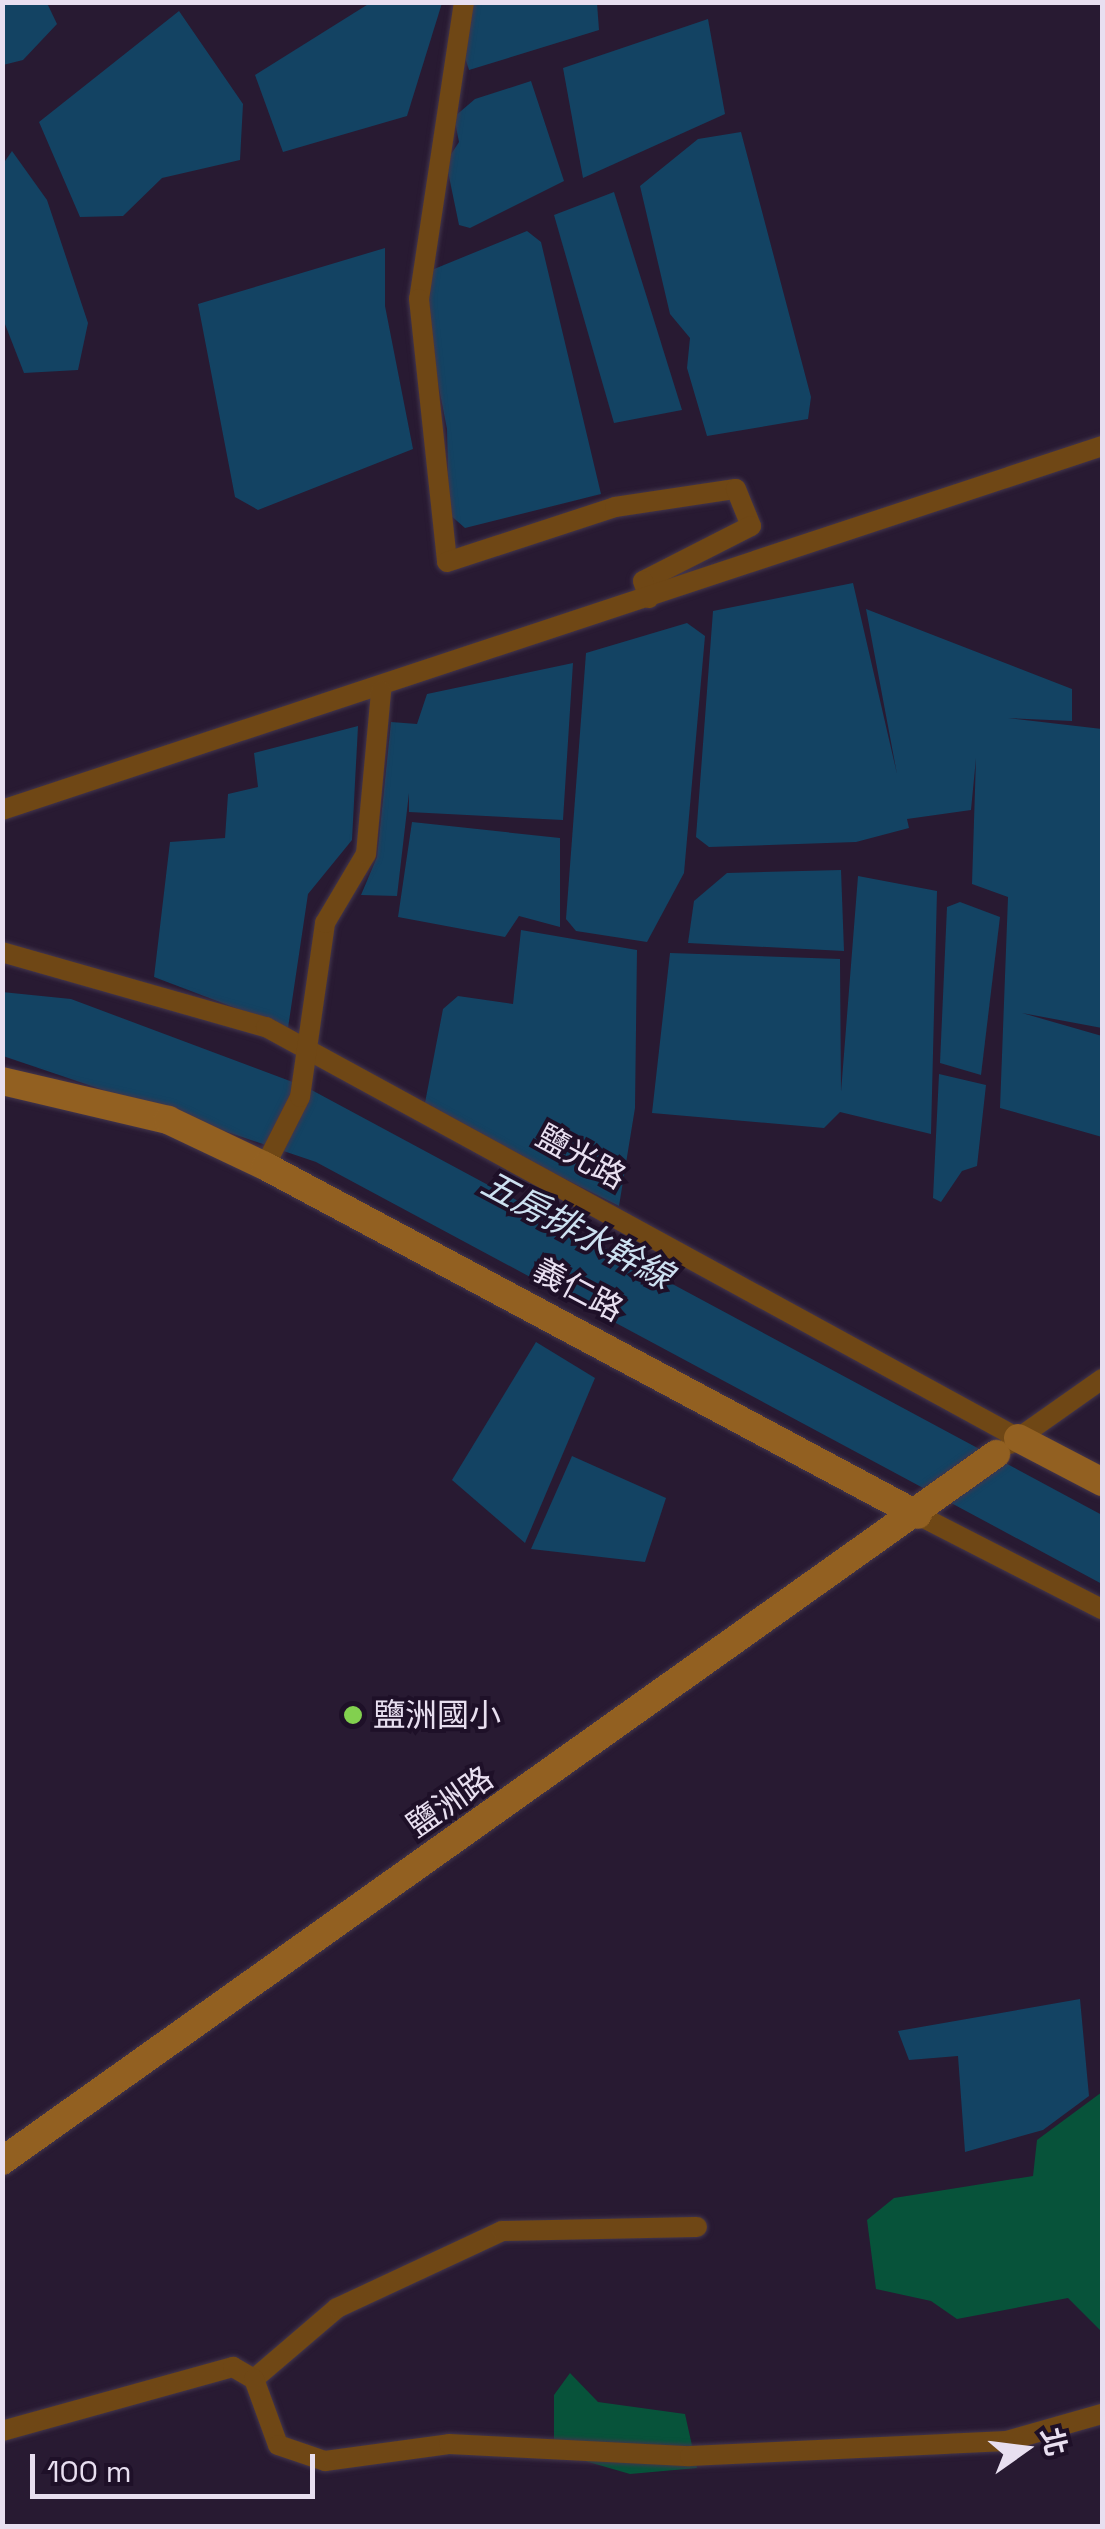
<!DOCTYPE html>
<html>
<head>
<meta charset="utf-8">
<style>
  body { margin:0 }
  #map { position:relative; width:1105px; height:2529px; overflow:hidden; background:#281a32; font-family:"Space Grotesk","Noto Sans TC",sans-serif }
  div>[style] { position:absolute }
  [style*='--x'] { left:calc(var(--x)*1px); top:calc(var(--y)*1px); width:calc(var(--w)*1px); rotate:calc(var(--a)*1deg) }
  .green>* { inset:0; background:#07533a }
  .water>* { inset:0; background:#134363 }
  .roads { filter:drop-shadow(0 0 2px #43364d) drop-shadow(0 0 2px #43364d) }
  .street>* { height:20px; margin:-10px; padding:0 10px; transform-origin:10px; border-radius:10px; background:#6f4715 }
  .secondary>* { height:28px; margin:-14px; padding:0 14px; transform-origin:14px; border-radius:14px; background:#926021 }
  .dots>* { width:28px; height:28px; translate:-50% -50%; box-sizing:border-box; border:5px solid #1e1028; border-radius:50% }
  span { translate:-50% -50%; white-space:nowrap; text-align:center; line-height:1.15; -webkit-text-stroke:8px #1e1028; paint-order:stroke }
  .street-label { font-size:32px; color:#e8dff0 }
  .poi-label { font-size:32px; color:#e8dff0 }
  .left { translate:0 -50%; text-align:left }
  .water-label { font-size:35px; color:#cde1f1; font-style:italic }
  .frame { position:absolute; inset:0; border:5px solid #e8dff0; pointer-events:none }
  .north { position:absolute; left:975px; top:2399px; width:100px; height:100px; -webkit-text-stroke:8px #1e1028; paint-order:stroke; rotate:76deg; font-size:28px; font-weight:700; line-height:40px; text-align:center; color:#e8dff0 }
  .north::after { content:''; display:block; margin:auto; width:35px; height:45px; background:#e8dff0; clip-path:polygon(50% 0,100% 100%,50% 72%,0 100%) }
  .scale { position:absolute; left:30px; top:2454px; width:285px; height:45px; box-sizing:border-box; border:5px solid #e8dff0; border-top:0; padding-left:12px; font-size:30px; line-height:35px; white-space:nowrap; color:#e8dff0; -webkit-text-stroke:8px #1e1028; paint-order:stroke }
</style>
</head>
<body>
<div id="map">
  <div class="green">
    <i style="clip-path:polygon(1102px 2092px,1102px 2332px,1068px 2298px,957px 2319px,931px 2301px,876px 2289px,867px 2220px,894px 2198px,1033px 2176px,1037px 2140px)"></i>
    <i style="clip-path:polygon(570px 2373px,598px 2402px,685px 2414px,697px 2468px,630px 2474px,554px 2452px,554px 2395px)"></i>
  </div>
  <div class="water">
    <i style="clip-path:polygon(3px 2px,47px 3px,57px 24px,23px 60px,3px 65px)"></i>
    <i style="clip-path:polygon(370px 3px,442px 3px,407px 116px,283px 152px,255px 75px)"></i>
    <i style="clip-path:polygon(469px 3px,597px 3px,599px 30px,469px 70px,460px 42px)"></i>
    <i style="clip-path:polygon(179px 11px,243px 104px,240px 160px,162px 178px,123px 216px,80px 217px,39px 122px)"></i>
    <i style="clip-path:polygon(708px 19px,725px 114px,583px 178px,563px 68px)"></i>
    <i style="clip-path:polygon(531px 81px,564px 181px,470px 228px,459px 225px,446px 162px,459px 142px,454px 117px,475px 99px)"></i>
    <i style="clip-path:polygon(741px 132px,811px 397px,808px 419px,707px 436px,687px 368px,690px 338px,670px 314px,640px 186px,698px 139px)"></i>
    <i style="clip-path:polygon(12px 151px,47px 200px,88px 323px,78px 370px,24px 373px,3px 319px,3px 164px)"></i>
    <i style="clip-path:polygon(614px 192px,682px 410px,614px 423px,554px 215px)"></i>
    <i style="clip-path:polygon(527px 231px,541px 242px,601px 494px,465px 528px,449px 514px,447px 429px,417px 276px)"></i>
    <i style="clip-path:polygon(385px 248px,385px 306px,413px 449px,258px 510px,235px 497px,198px 304px)"></i>
    <i style="clip-path:polygon(853px 583px,897px 774px,866px 609px,1072px 689px,1072px 721px,1008px 718px,1102px 729px,1102px 1028px,1022px 1013px,1102px 1036px,1102px 1137px,1000px 1108px,1008px 897px,972px 884px,976px 758px,971px 810px,907px 819px,909px 828px,856px 842px,709px 847px,696px 837px,713px 611px)"></i>
    <i style="clip-path:polygon(687px 623px,705px 636px,684px 873px,647px 942px,576px 931px,566px 919px,586px 653px)"></i>
    <i style="clip-path:polygon(573px 663px,563px 820px,409px 812px,409px 793px,397px 896px,361px 895px,377px 857px,391px 722px,417px 724px,427px 694px)"></i>
    <i style="clip-path:polygon(358px 726px,352px 840px,308px 894px,288px 1028px,154px 977px,170px 842px,225px 838px,228px 794px,258px 787px,254px 753px)"></i>
    <i style="clip-path:polygon(412px 822px,560px 838px,560px 927px,519px 916px,505px 937px,398px 917px)"></i>
    <i style="clip-path:polygon(841px 870px,844px 951px,688px 943px,694px 901px,727px 873px)"></i>
    <i style="clip-path:polygon(858px 876px,937px 891px,931px 1134px,840px 1112px,824px 1128px,652px 1113px,670px 953px,840px 959px,841px 1092px)"></i>
    <i style="clip-path:polygon(960px 902px,1000px 917px,981px 1075px,940px 1063px,947px 907px)"></i>
    <i style="clip-path:polygon(521px 930px,637px 950px,635px 1108px,619px 1206px,424px 1108px,443px 1009px,458px 996px,513px 1004px)"></i>
    <i style="clip-path:polygon(2px 992px,71px 999px,306px 1087px,1102px 1515px,1102px 1584px,316px 1162px,3px 1056px)"></i>
    <i style="clip-path:polygon(939px 1074px,986px 1085px,977px 1166px,962px 1171px,941px 1202px,933px 1198px)"></i>
    <i style="clip-path:polygon(536px 1342px,595px 1378px,525px 1543px,452px 1480px)"></i>
    <i style="clip-path:polygon(572px 1456px,666px 1498px,645px 1562px,531px 1549px)"></i>
    <i style="clip-path:polygon(1080px 1999px,1089px 2096px,1043px 2130px,965px 2152px,958px 2056px,909px 2060px,898px 2031px)"></i>
  </div>
  <div class="roads">
    <div class="street">
      <i style="--x:464;--y:2;--w:300;--a:98.6"></i>
      <i style="--x:419;--y:299;--w:264;--a:83.9"></i>
      <i style="--x:447;--y:562;--w:177;--a:-18.1"></i>
      <i style="--x:615;--y:507;--w:122;--a:-8.5"></i>
      <i style="--x:736;--y:489;--w:40;--a:68"></i>
      <i style="--x:751;--y:526;--w:121;--a:153"></i>
      <i style="--x:643;--y:581;--w:18;--a:71"></i>
      <i style="--x:2;--y:810;--w:1159;--a:-18.31"></i>
      <i style="--x:2;--y:952;--w:274;--a:15.9"></i>
      <i style="--x:266;--y:1027;--w:857;--a:28.66"></i>
      <i style="--x:265;--y:1166;--w:77;--a:-63.1"></i>
      <i style="--x:300;--y:1097;--w:176;--a:-81.8"></i>
      <i style="--x:325;--y:923;--w:80;--a:-59.3"></i>
      <i style="--x:366;--y:854;--w:164;--a:-84.7"></i>
      <i style="--x:1010;--y:1444;--w:113;--a:-35.2"></i>
      <i style="--x:918;--y:1515;--w:207;--a:27.1"></i>
      <i style="--x:254;--y:2379;--w:109;--a:-40.5"></i>
      <i style="--x:337;--y:2308;--w:182;--a:-25"></i>
      <i style="--x:502;--y:2231;--w:195;--a:-1.2"></i>
      <i style="--x:2;--y:2431;--w:240;--a:-15.5"></i>
      <i style="--x:233;--y:2367;--w:24;--a:30"></i>
      <i style="--x:254;--y:2379;--w:70;--a:70"></i>
      <i style="--x:278;--y:2445;--w:50;--a:18.8"></i>
      <i style="--x:325;--y:2461;--w:125;--a:-7.8"></i>
      <i style="--x:449;--y:2444;--w:241;--a:2.9"></i>
      <i style="--x:690;--y:2456;--w:317;--a:-2.7"></i>
      <i style="--x:1007;--y:2441;--w:99;--a:-15.9"></i>
    </div>
    <div class="secondary">
      <i style="--x:2;--y:1081;--w:171;--a:13.2"></i>
      <i style="--x:168;--y:1120;--w:107;--a:25.4"></i>
      <i style="--x:265;--y:1166;--w:740;--a:28.12"></i>
      <i style="--x:1018;--y:1438;--w:95;--a:27.6"></i>
      <i style="--x:2;--y:2161;--w:1220;--a:-35.42"></i>
    </div>
  </div>
  <div class="dots">
    <i style="left:353px;top:1715px;background:#82d04f"></i>
  </div>
  <div class="street-label">
    <span style="left:581px;top:1157px;rotate:29deg">鹽光路</span>
    <span style="left:578px;top:1290px;rotate:28deg">義仁路</span>
    <span style="left:450px;top:1802px;rotate:-35deg">鹽洲路</span>
  </div>
  <div class="poi-label">
    <span class="left" style="left:373px;top:1715px">鹽洲國小</span>
  </div>
  <div class="water-label">
    <span style="left:577px;top:1230px;rotate:28deg">五房排水幹線</span>
  </div>
  <div class="frame"></div>
  <div class="north">北</div>
  <div class="scale">100 m</div>
</div>
</body>
</html>
